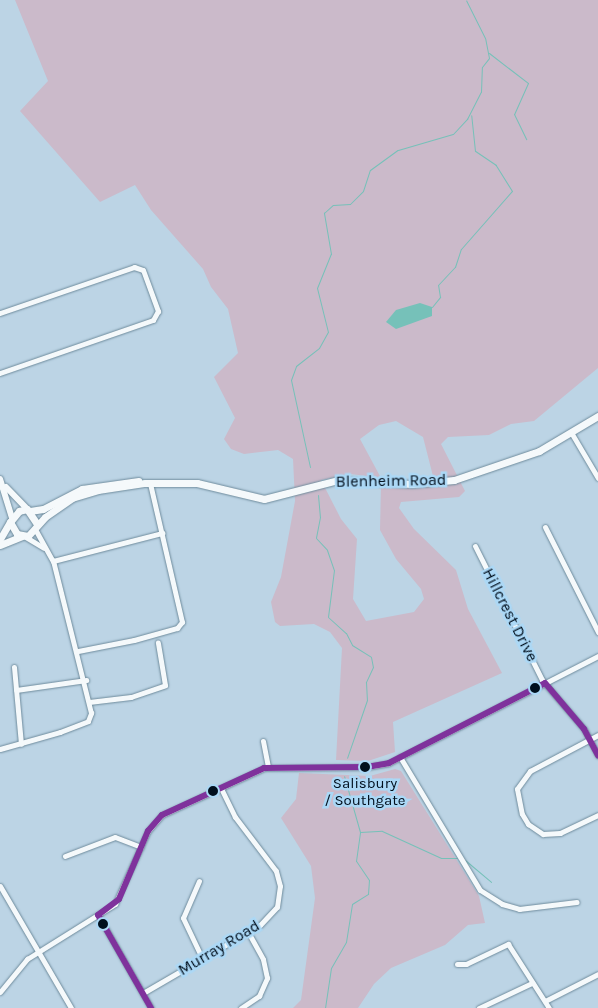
<!DOCTYPE html>
<html>
<head>
<meta charset="utf-8">
<style>
  body { margin:0 }
  #map { position:relative; width:598px; height:1008px; overflow:hidden; background:#bcd4e5; font-family:Karla,sans-serif }
  div>[style] { position:absolute }
  [style*='--x'] { left:calc(var(--x)*1px); top:calc(var(--y)*1px); width:calc(var(--w)*1px); rotate:calc(var(--a)*1deg) }
  .green>* { inset:0; background:#cbbaca }
  .water>* { inset:0; background:#76c1b9 }
  .stream>* { height:1px; margin:-0.5px; padding:0 0.5px; transform-origin:0.5px; border-radius:0.5px; background:#76c1b9 }
  .roads { filter:drop-shadow(0 0 1px #6e8b9c) drop-shadow(0 0 1px #6e8b9c) }
  .minor>* { height:5px; margin:-2.5px; padding:0 2.5px; transform-origin:2.5px; border-radius:2.5px; background:#f5f9fb }
  .tertiary>* { height:6px; margin:-3px; padding:0 3px; transform-origin:3px; border-radius:3px; background:#f5f9fb }
  .secondary>* { height:7px; margin:-3.5px; padding:0 3.5px; transform-origin:3.5px; border-radius:3.5px; background:#f5f9fb }
  .bus-1>* { height:6px; margin:-3px; padding:0 3px; transform-origin:3px; border-radius:3px; background:#7f329c }
  .dots>* { width:14px; height:14px; translate:-50% -50%; box-sizing:border-box; border:2px solid #abd8f6; border-radius:50% }
  span { translate:-50% -50%; white-space:nowrap; text-align:center; line-height:1.15; -webkit-text-stroke:5px #abd8f6; paint-order:stroke }
  .bus-label { font-size:15px; color:#000f1d }
  .street-label { font-size:16px; color:#000f1d }
</style>
</head>
<body>
<div id="map">
  <div class="green">
    <i style="clip-path:polygon(evenodd,15px 0,598px 0,598px 368px,534px 421px,511px 424px,489px 435px,448px 437px,441px 444px,465px 491px,459px 497px,401px 502px,399px 508px,414px 529px,456px 570px,468px 609px,502px 673px,393px 722px,395px 752px,368px 761px,336px 760px,342px 648px,330px 632px,314px 624px,280px 626px,275px 622px,271px 602px,281px 577px,295px 501px,293px 459px,278px 450px,244px 454px,231px 449px,224px 439px,235px 418px,214px 377px,238px 353px,228px 309px,211px 287px,203px 269px,151px 210px,135px 185px,100px 202px,20px 111px,48px 81px,15px 0,396px 421px,423px 437px,435px 484px,381px 484px,380px 530px,396px 559px,421px 589px,424px 599px,414px 612px,366px 621px,353px 599px,357px 539px,341px 519px,321px 480px,351px 474px,381px 478px,360px 439px,379px 425px,396px 421px)"></i>
    <i style="clip-path:polygon(395px 769px,401px 771px,479px 896px,485px 923px,468px 925px,445px 945px,391px 968px,374px 984px,358px 1008px,293px 1008px,301px 1000px,315px 898px,311px 866px,281px 818px,296px 799px,299px 773px,370px 776px)"></i>
  </div>
  <div class="water">
    <i style="clip-path:polygon(420px 303px,432px 307px,432px 316px,396px 329px,386px 322px,396px 310px)"></i>
  </div>
  <div class="stream">
    <i style="--x:489;--y:53;--w:49;--a:37.6"></i>
    <i style="--x:528;--y:83;--w:34;--a:114"></i>
    <i style="--x:514;--y:114;--w:28;--a:64"></i>
    <i style="--x:432;--y:307;--w:13;--a:-51"></i>
    <i style="--x:440;--y:297;--w:12;--a:-99"></i>
    <i style="--x:438;--y:285;--w:25;--a:-47"></i>
    <i style="--x:455;--y:267;--w:19;--a:-72"></i>
    <i style="--x:461;--y:249;--w:77;--a:-48.7"></i>
    <i style="--x:512;--y:191;--w:31;--a:-122"></i>
    <i style="--x:496;--y:165;--w:25;--a:-146"></i>
    <i style="--x:475;--y:151;--w:36;--a:-96"></i>
    <i style="--x:310;--y:467;--w:89;--a:-102.3"></i>
    <i style="--x:291;--y:380;--w:15;--a:-70"></i>
    <i style="--x:296;--y:366;--w:29;--a:-38"></i>
    <i style="--x:319;--y:348;--w:18;--a:-61"></i>
    <i style="--x:328;--y:332;--w:45;--a:-104"></i>
    <i style="--x:317;--y:288;--w:37;--a:-68"></i>
    <i style="--x:331;--y:254;--w:42;--a:-99.7"></i>
    <i style="--x:324;--y:213;--w:12;--a:-42"></i>
    <i style="--x:333;--y:205;--w:17;--a:-3"></i>
    <i style="--x:350;--y:204;--w:18;--a:-45"></i>
    <i style="--x:363;--y:191;--w:22;--a:-72"></i>
    <i style="--x:370;--y:170;--w:34;--a:-36"></i>
    <i style="--x:398;--y:150;--w:57;--a:-16.2"></i>
    <i style="--x:453;--y:134;--w:21;--a:-47"></i>
    <i style="--x:467;--y:119;--w:30;--a:-63"></i>
    <i style="--x:481;--y:92;--w:25;--a:-88"></i>
    <i style="--x:482;--y:67;--w:11;--a:-52"></i>
    <i style="--x:489;--y:58;--w:20;--a:-101"></i>
    <i style="--x:485;--y:38;--w:42;--a:-116.6"></i>
    <i style="--x:318;--y:495;--w:22;--a:85"></i>
    <i style="--x:320;--y:517;--w:21;--a:101"></i>
    <i style="--x:316;--y:538;--w:16;--a:47"></i>
    <i style="--x:327;--y:550;--w:21;--a:71"></i>
    <i style="--x:334;--y:570;--w:47;--a:97.3"></i>
    <i style="--x:328;--y:617;--w:24;--a:42"></i>
    <i style="--x:346;--y:633;--w:13;--a:63"></i>
    <i style="--x:352;--y:645;--w:22;--a:32"></i>
    <i style="--x:371;--y:657;--w:10;--a:79"></i>
    <i style="--x:373;--y:667;--w:17;--a:115"></i>
    <i style="--x:366;--y:682;--w:18;--a:87"></i>
    <i style="--x:367;--y:700;--w:61;--a:109"></i>
    <i style="--x:360;--y:832;--w:22;--a:-3"></i>
    <i style="--x:382;--y:831;--w:65;--a:24.6"></i>
    <i style="--x:441;--y:858;--w:16;--a:0"></i>
    <i style="--x:465;--y:860;--w:34;--a:40"></i>
    <i style="--x:325;--y:1008;--w:40;--a:-81.5"></i>
    <i style="--x:331;--y:968;--w:30;--a:-60"></i>
    <i style="--x:346;--y:942;--w:38;--a:-81"></i>
    <i style="--x:352;--y:904;--w:19;--a:-32"></i>
    <i style="--x:368;--y:894;--w:14;--a:-86"></i>
    <i style="--x:369;--y:880;--w:23;--a:-124"></i>
    <i style="--x:356;--y:861;--w:29;--a:-82"></i>
    <i style="--x:360;--y:832;--w:58;--a:-105.9"></i>
  </div>
  <div class="roads">
    <div class="minor">
      <i style="--x:0;--y:313;--w:142;--a:-18.9"></i>
      <i style="--x:134;--y:267;--w:9;--a:18"></i>
      <i style="--x:143;--y:270;--w:44;--a:69.9"></i>
      <i style="--x:158;--y:311;--w:10;--a:119"></i>
      <i style="--x:153;--y:320;--w:162;--a:160.9"></i>
      <i style="--x:572;--y:434;--w:51;--a:59.4"></i>
      <i style="--x:545;--y:527;--w:118;--a:63.2"></i>
      <i style="--x:35;--y:529;--w:37;--a:61"></i>
      <i style="--x:53;--y:561;--w:113;--a:-14.4"></i>
      <i style="--x:24;--y:536;--w:23;--a:31"></i>
      <i style="--x:475;--y:546;--w:150;--a:63.4"></i>
      <i style="--x:542;--y:680;--w:65;--a:49.4"></i>
      <i style="--x:584;--y:729;--w:30;--a:62"></i>
      <i style="--x:78;--y:651;--w:57;--a:-11.1"></i>
      <i style="--x:134;--y:640;--w:45;--a:-15.6"></i>
      <i style="--x:177;--y:628;--w:8;--a:-50"></i>
      <i style="--x:182;--y:622;--w:143;--a:-103"></i>
      <i style="--x:14;--y:667;--w:77;--a:84.8"></i>
      <i style="--x:16;--y:690;--w:71;--a:-8.1"></i>
      <i style="--x:89;--y:702;--w:42;--a:-6.8"></i>
      <i style="--x:131;--y:697;--w:36;--a:-19"></i>
      <i style="--x:165;--y:685;--w:43;--a:-99.5"></i>
      <i style="--x:598;--y:735;--w:77;--a:152.1"></i>
      <i style="--x:530;--y:771;--w:22;--a:126"></i>
      <i style="--x:517;--y:789;--w:25;--a:79"></i>
      <i style="--x:522;--y:814;--w:12;--a:59"></i>
      <i style="--x:528;--y:824;--w:18;--a:34"></i>
      <i style="--x:543;--y:834;--w:17;--a:-3"></i>
      <i style="--x:560;--y:833;--w:42;--a:-25.3"></i>
      <i style="--x:263;--y:741;--w:26;--a:79"></i>
      <i style="--x:0;--y:749;--w:62;--a:-15.8"></i>
      <i style="--x:60;--y:732;--w:30;--a:-21"></i>
      <i style="--x:88;--y:721;--w:9;--a:-69"></i>
      <i style="--x:91;--y:713;--w:157;--a:-104"></i>
      <i style="--x:400;--y:757;--w:155;--a:59"></i>
      <i style="--x:480;--y:890;--w:26;--a:32"></i>
      <i style="--x:502;--y:904;--w:18;--a:16"></i>
      <i style="--x:519;--y:909;--w:58;--a:-6.9"></i>
      <i style="--x:65;--y:856;--w:53;--a:-20.8"></i>
      <i style="--x:115;--y:837;--w:28;--a:21"></i>
      <i style="--x:199;--y:881;--w:40;--a:113.4"></i>
      <i style="--x:183;--y:918;--w:44;--a:64.6"></i>
      <i style="--x:0;--y:886;--w:141;--a:59.8"></i>
      <i style="--x:98;--y:915;--w:107;--a:60.3"></i>
      <i style="--x:457;--y:964;--w:9;--a:0"></i>
      <i style="--x:466;--y:964;--w:47;--a:-25.5"></i>
      <i style="--x:508;--y:944;--w:76;--a:57.4"></i>
      <i style="--x:0;--y:992;--w:43;--a:-50.7"></i>
      <i style="--x:27;--y:959;--w:104;--a:-32"></i>
      <i style="--x:115;--y:904;--w:80;--a:-65.7"></i>
      <i style="--x:148;--y:831;--w:21;--a:-49"></i>
      <i style="--x:162;--y:815;--w:112;--a:-24.7"></i>
      <i style="--x:264;--y:768;--w:103;--a:-0.6"></i>
      <i style="--x:367;--y:767;--w:22;--a:-10"></i>
      <i style="--x:389;--y:763;--w:235;--a:-27.1"></i>
      <i style="--x:143;--y:993;--w:135;--a:-30.2"></i>
      <i style="--x:260;--y:925;--w:25;--a:-47"></i>
      <i style="--x:277;--y:907;--w:21;--a:-82"></i>
      <i style="--x:280;--y:886;--w:16;--a:-105"></i>
      <i style="--x:276;--y:871;--w:68;--a:-127.2"></i>
      <i style="--x:235;--y:817;--w:32;--a:-116"></i>
      <i style="--x:545;--y:1001;--w:59;--a:-27"></i>
      <i style="--x:241;--y:1008;--w:22;--a:-34"></i>
      <i style="--x:259;--y:996;--w:20;--a:-66"></i>
      <i style="--x:267;--y:978;--w:19;--a:-102"></i>
      <i style="--x:263;--y:959;--w:31;--a:-119"></i>
      <i style="--x:479;--y:1008;--w:59;--a:-25.3"></i>
    </div>
    <div class="tertiary">
      <i style="--x:0;--y:479;--w:41;--a:72.9"></i>
      <i style="--x:6;--y:487;--w:30;--a:46"></i>
    </div>
    <div class="secondary">
      <i style="--x:30;--y:511;--w:13;--a:-9"></i>
      <i style="--x:43;--y:509;--w:44;--a:-27.1"></i>
      <i style="--x:82;--y:489;--w:57;--a:-8.1"></i>
      <i style="--x:37;--y:524;--w:18;--a:-124"></i>
      <i style="--x:27;--y:509;--w:8;--a:166"></i>
      <i style="--x:19;--y:511;--w:14;--a:129"></i>
      <i style="--x:10;--y:522;--w:14;--a:60"></i>
      <i style="--x:17;--y:534;--w:11;--a:10"></i>
      <i style="--x:28;--y:536;--w:25;--a:-48"></i>
      <i style="--x:45;--y:517;--w:33;--a:-35"></i>
      <i style="--x:72;--y:498;--w:27;--a:-17"></i>
      <i style="--x:98;--y:490;--w:48;--a:-8.5"></i>
      <i style="--x:145;--y:483;--w:52;--a:0"></i>
      <i style="--x:197;--y:483;--w:69;--a:13.4"></i>
      <i style="--x:264;--y:499;--w:76;--a:-14.4"></i>
      <i style="--x:338;--y:480;--w:74;--a:3.1"></i>
      <i style="--x:412;--y:484;--w:42;--a:-5.4"></i>
      <i style="--x:454;--y:480;--w:90;--a:-18.8"></i>
      <i style="--x:539;--y:451;--w:69;--a:-30.7"></i>
      <i style="--x:0;--y:539;--w:20;--a:-60"></i>
      <i style="--x:0;--y:545;--w:24;--a:-22"></i>
    </div>
  </div>
  <div class="bus-1">
    <i style="--x:545;--y:683;--w:60;--a:49.7"></i>
    <i style="--x:584;--y:729;--w:30;--a:62"></i>
    <i style="--x:98;--y:915;--w:26;--a:-37"></i>
    <i style="--x:119;--y:899;--w:74;--a:-66.9"></i>
    <i style="--x:148;--y:831;--w:21;--a:-49"></i>
    <i style="--x:162;--y:815;--w:112;--a:-24.7"></i>
    <i style="--x:264;--y:768;--w:103;--a:-0.6"></i>
    <i style="--x:367;--y:767;--w:22;--a:-10"></i>
    <i style="--x:389;--y:763;--w:175;--a:-27.1"></i>
    <i style="--x:98;--y:915;--w:107;--a:60.3"></i>
  </div>
  <div class="dots">
    <i style="left:535px;top:688px;background:#000f1d"></i>
    <i style="left:365px;top:767px;background:#000f1d"></i>
    <i style="left:213px;top:791px;background:#000f1d"></i>
    <i style="left:103px;top:924px;background:#000f1d"></i>
  </div>
  <div class="bus-label">
    <span style="left:365px;top:792px">Salisbury<br>/ Southgate</span>
  </div>
  <div class="street-label">
    <span style="left:391px;top:481px;rotate:-1deg">Blenheim Road</span>
    <span style="left:510px;top:615px;rotate:63deg">Hillcrest Drive</span>
    <span style="left:219px;top:948px;rotate:-31deg">Murray Road</span>
  </div>
</div>
</body>
</html>
